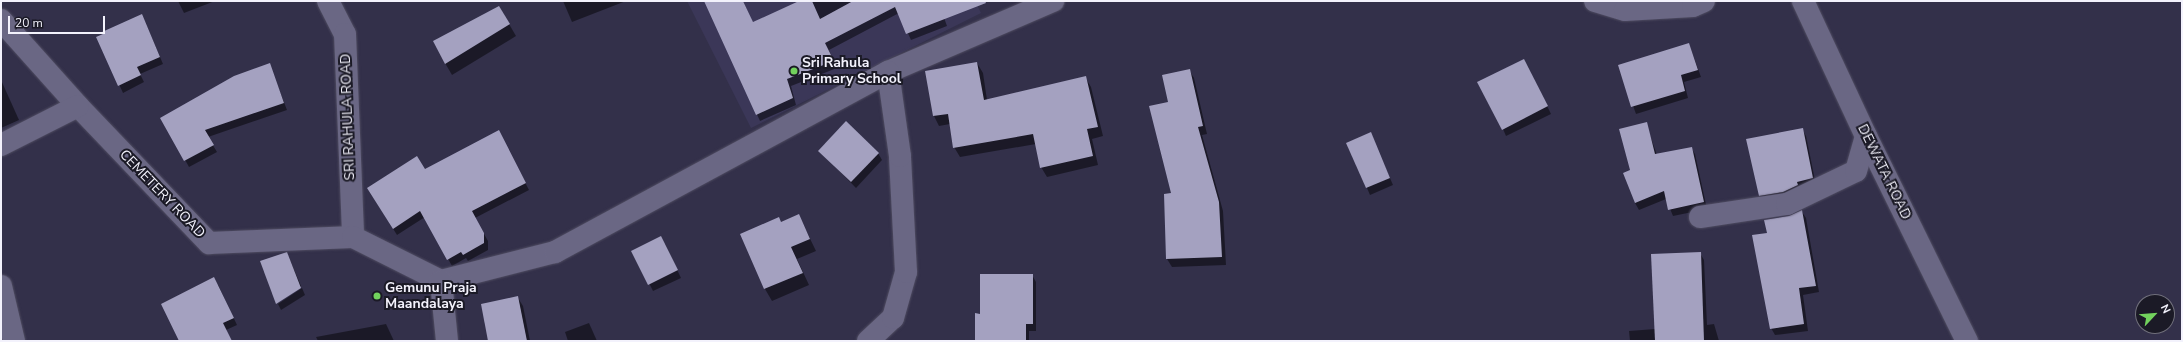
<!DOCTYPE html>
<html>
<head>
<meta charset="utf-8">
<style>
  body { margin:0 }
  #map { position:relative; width:2183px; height:342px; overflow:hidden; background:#33304a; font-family:"Nunito Sans",sans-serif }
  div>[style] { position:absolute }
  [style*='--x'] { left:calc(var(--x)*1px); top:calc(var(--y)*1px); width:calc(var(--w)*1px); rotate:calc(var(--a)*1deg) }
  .built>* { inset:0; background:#3b3758 }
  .shadow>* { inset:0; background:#0007 }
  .building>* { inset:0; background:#a4a1c0 }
  .roads { filter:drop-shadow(0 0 1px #4f4c61) drop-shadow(0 0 1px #4f4c61) }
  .minor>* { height:22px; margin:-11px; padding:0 11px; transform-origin:11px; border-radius:11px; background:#6a6784 }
  .dots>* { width:11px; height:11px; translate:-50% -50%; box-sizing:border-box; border:2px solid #1b1a26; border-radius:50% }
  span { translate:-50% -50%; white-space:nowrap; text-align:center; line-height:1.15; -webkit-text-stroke:4px #1b1a26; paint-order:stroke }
  .poi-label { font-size:14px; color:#f3f2fc; font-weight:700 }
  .left { translate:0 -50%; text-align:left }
  .street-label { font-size:14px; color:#f3f2fc }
  .frame { position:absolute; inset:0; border:2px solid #f3f2fc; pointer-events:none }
  .north { position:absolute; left:2135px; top:294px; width:40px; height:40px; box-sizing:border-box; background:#1b1a26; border:1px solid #71707c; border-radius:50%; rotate:64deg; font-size:11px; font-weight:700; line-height:16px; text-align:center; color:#f3f2fc }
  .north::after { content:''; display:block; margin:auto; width:14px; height:18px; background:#72d25d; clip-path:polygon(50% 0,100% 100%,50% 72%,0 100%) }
  .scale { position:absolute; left:8px; top:16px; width:97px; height:18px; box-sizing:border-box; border:2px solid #f3f2fc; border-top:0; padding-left:5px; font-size:12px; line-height:14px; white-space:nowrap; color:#f3f2fc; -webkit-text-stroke:3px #1b1a26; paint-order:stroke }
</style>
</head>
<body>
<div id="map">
  <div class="built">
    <i style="clip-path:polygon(687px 1px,975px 1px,981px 13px,751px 128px)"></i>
  </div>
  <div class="shadow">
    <i style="clip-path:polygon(178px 1px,215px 1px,184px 13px)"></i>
    <i style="clip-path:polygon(563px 1px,626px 1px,572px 22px)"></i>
    <i style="clip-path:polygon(705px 1px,743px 1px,753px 23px,802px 1px,938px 1px,947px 26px,911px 40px,899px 13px,829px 50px,837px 68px,791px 86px,796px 105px,760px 121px)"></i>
    <i style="clip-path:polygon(499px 7px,516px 36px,452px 75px,445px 63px)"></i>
    <i style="clip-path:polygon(145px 22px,163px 64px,140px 74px,144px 82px,123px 93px,98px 38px)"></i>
    <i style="clip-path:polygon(1689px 44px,1701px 77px,1684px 82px,1688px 98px,1636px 114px,1619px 66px)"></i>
    <i style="clip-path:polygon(977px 63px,983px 73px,987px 100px,1085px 77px,1091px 87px,1103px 136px,1092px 139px,1098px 165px,1047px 177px,1041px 167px,1036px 144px,960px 157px,954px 147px,950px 124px,939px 126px,934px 116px,926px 72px)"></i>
    <i style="clip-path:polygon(269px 64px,287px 110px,208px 137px,217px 152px,189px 167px,162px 118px)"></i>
    <i style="clip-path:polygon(1528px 67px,1551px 114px,1506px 136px,1503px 129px)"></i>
    <i style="clip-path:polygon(1189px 70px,1194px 78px,1207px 134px,1202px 135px,1223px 211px,1226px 265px,1172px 267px,1167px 259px,1173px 194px,1170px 102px)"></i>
    <i style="clip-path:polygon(1px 80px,19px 120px,1px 128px)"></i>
    <i style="clip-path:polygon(1646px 124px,1657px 155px,1691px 148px,1695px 154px,1707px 209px,1673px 216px,1666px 199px,1639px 210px,1635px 203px,1631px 170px)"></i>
    <i style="clip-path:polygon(1802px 129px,1806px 136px,1816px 185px,1763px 202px,1760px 195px)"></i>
    <i style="clip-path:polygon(1370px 133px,1393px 185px,1370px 195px,1348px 143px)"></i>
    <i style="clip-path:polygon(502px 138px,529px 190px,475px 218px,488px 241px,488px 250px,468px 261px,466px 258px,452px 266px,425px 217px,397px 235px,372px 195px,425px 170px)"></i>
    <i style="clip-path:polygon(820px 151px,878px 153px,882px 160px,856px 188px)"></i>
    <i style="clip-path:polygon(1802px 212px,1806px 218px,1819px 292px,1803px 295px,1808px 331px,1775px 335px,1771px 328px,1768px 234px,1789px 217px)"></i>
    <i style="clip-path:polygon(799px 216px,816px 251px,797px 259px,809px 285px,772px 301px,765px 289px,781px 223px)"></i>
    <i style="clip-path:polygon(665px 244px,681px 278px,653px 291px,633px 251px)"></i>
    <i style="clip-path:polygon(287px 253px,301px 286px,277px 302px)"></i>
    <i style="clip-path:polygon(1700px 253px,1704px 260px,1707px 325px,1714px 324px,1719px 341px,1630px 341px,1629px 331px,1655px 329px)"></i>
    <i style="clip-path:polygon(1032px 275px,1036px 282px,1036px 331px,1029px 331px,1029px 341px,976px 341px,981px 315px)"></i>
    <i style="clip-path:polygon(218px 285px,237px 325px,226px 330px,231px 341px,180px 341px)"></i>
    <i style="clip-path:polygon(302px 288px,305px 295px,281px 310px,278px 304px)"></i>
    <i style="clip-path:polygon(518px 298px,523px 306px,530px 341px,489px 341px)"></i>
    <i style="clip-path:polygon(589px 323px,597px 341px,568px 341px,565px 332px)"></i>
    <i style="clip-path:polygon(386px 324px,394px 341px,318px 341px,316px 337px)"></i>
  </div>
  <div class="building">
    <i style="clip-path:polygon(704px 1px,743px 1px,753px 22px,799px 1px,812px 1px,820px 19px,853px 1px,985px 1px,986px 3px,906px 34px,895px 7px,825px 43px,834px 61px,787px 79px,793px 98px,756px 115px)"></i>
    <i style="clip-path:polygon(499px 6px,510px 24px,445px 64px,433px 41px)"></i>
    <i style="clip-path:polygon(142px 14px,160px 57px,137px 67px,141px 75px,118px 86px,96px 37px,103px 34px,102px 32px)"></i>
    <i style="clip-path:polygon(1689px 43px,1698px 70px,1681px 75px,1685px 91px,1631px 107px,1618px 65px)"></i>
    <i style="clip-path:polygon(1524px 59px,1548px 106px,1502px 130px,1477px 82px)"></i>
    <i style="clip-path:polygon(977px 62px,984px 100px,1086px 76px,1098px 127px,1087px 129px,1093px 156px,1040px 168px,1033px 134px,953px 148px,948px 114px,933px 116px,925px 71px)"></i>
    <i style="clip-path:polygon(270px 63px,284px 103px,205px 130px,214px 145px,184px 161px,160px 118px,234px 76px)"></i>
    <i style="clip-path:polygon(1190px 69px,1203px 126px,1198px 127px,1219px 202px,1222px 257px,1166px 259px,1164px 194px,1171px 193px,1149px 106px,1168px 102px,1162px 75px)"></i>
    <i style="clip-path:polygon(846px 121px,879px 153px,851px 182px,818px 151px)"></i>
    <i style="clip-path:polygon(1647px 122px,1655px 154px,1692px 147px,1704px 202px,1668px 210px,1664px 191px,1635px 203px,1623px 173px,1630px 170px,1619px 129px)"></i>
    <i style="clip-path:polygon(1803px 128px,1813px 178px,1797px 182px,1798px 185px,1783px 192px,1759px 196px,1746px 139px)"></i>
    <i style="clip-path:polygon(499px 130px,526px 183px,472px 211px,484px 233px,484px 243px,463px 255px,461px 252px,447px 260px,420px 211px,393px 229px,367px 188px,417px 156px,425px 169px)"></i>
    <i style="clip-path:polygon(1371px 132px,1390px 178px,1366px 188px,1346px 143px)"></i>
    <i style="clip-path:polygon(1802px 210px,1816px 286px,1799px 288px,1804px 324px,1770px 329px,1752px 235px,1767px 233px,1764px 220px,1789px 216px)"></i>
    <i style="clip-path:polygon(799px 214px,810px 239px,791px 247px,803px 273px,764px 289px,740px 234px,779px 217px,781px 222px)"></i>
    <i style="clip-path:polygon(661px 236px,678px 270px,648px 285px,631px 251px)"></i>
    <i style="clip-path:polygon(287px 252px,301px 288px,276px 304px,260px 261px)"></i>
    <i style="clip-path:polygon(1701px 252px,1704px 341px,1655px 341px,1651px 254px)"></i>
    <i style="clip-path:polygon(980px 274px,1033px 274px,1033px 324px,1026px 324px,1026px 341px,975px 341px,975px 313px,980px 314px)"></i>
    <i style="clip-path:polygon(214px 277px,234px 318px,223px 323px,232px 341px,179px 341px,161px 304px)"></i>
    <i style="clip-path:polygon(518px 296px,527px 341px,488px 341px,481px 304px)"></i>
  </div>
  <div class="roads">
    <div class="minor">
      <i style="--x:328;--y:1;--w:37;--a:63"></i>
      <i style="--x:345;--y:34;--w:203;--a:87.7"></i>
      <i style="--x:1595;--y:1;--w:31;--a:17"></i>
      <i style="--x:1625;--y:10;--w:68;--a:-3.4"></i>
      <i style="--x:1693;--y:6;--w:12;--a:-24"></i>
      <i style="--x:1803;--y:1;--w:149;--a:65"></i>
      <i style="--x:1866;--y:136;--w:229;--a:63.8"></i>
      <i style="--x:1;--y:20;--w:115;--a:48.2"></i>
      <i style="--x:78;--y:106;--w:190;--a:46.3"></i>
      <i style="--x:209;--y:243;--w:144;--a:-2.4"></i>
      <i style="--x:353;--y:237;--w:98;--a:26.6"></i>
      <i style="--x:1;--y:145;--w:86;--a:-26.9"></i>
      <i style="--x:1700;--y:217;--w:88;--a:-8.5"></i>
      <i style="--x:1787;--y:204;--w:76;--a:-25.6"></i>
      <i style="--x:1856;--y:171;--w:36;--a:-74"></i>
      <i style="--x:441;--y:281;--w:118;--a:-14.3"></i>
      <i style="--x:555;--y:252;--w:379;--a:-28.4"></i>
      <i style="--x:888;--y:72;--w:180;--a:-23.3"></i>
      <i style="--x:441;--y:281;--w:60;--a:84.3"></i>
      <i style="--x:1;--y:286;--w:57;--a:76.7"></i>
      <i style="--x:868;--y:341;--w:34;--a:-43"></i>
      <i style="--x:893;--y:318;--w:48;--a:-74.2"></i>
      <i style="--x:906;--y:272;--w:116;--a:-93"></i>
      <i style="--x:900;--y:156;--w:85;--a:-98.1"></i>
    </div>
  </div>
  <div class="dots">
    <i style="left:794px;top:71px;background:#72d25d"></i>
    <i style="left:377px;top:296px;background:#72d25d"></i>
  </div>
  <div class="poi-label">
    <span class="left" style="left:802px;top:71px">Sri Rahula<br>Primary School</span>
    <span class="left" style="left:385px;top:296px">Gemunu Praja<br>Maandalaya</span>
  </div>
  <div class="street-label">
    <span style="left:348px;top:117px;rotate:-92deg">SRI RAHULA ROAD</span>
    <span style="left:1884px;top:172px;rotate:64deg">DEWATA ROAD</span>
    <span style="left:162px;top:194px;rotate:46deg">CEMETERY ROAD</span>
  </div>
  <div class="frame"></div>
  <div class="north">N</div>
  <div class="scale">20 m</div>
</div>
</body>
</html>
